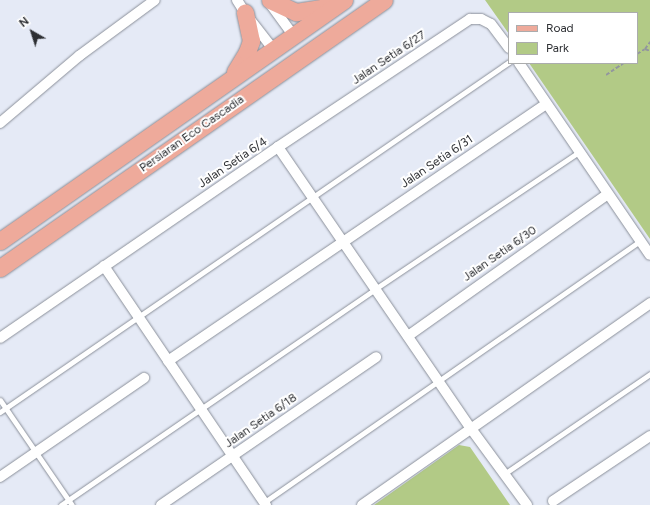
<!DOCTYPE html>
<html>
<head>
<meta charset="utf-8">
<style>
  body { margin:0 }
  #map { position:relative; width:650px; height:505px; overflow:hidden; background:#e5eaf6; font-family:Figtree,sans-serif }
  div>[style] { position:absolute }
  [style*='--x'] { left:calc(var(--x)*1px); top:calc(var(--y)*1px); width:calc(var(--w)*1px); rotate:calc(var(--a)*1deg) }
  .green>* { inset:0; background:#b2ca86 }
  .path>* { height:2px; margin-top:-1px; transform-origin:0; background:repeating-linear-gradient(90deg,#92969e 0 4px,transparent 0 6px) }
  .roads { filter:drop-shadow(0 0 1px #8b909a) drop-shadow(0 0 1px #8b909a) }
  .service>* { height:5px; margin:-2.5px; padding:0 2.5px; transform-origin:2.5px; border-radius:2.5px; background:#fff }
  .minor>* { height:10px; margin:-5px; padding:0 5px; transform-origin:5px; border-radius:5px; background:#fff }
  .primary>* { height:17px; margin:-8.5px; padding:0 8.5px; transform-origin:8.5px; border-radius:8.5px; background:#eeaa9b }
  span { translate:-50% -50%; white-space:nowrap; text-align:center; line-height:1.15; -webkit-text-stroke:4px #fff; paint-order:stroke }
  .street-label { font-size:12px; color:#2d2f33 }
  .legend { position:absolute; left:508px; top:12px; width:130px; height:52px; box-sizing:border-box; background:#fff; border:1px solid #abacad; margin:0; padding:5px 7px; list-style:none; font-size:12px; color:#2d2f33 }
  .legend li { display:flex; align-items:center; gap:8px; height:20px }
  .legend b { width:20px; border:1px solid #abacad }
  .north { position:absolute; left:12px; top:12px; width:40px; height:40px; -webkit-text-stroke:3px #fff; paint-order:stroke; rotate:321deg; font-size:11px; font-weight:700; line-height:16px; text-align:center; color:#2d2f33 }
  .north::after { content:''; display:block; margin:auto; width:14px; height:18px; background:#2d2f33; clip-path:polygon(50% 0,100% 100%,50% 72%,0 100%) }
</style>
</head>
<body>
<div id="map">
  <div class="green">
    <i style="clip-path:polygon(485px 0,650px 0,650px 239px,529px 63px,637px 63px,637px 13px,509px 13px,509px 34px)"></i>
    <i style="clip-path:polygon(459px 445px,470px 447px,510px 505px,374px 505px)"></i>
  </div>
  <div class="path">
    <i style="--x:645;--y:49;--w:9;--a:-54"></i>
    <i style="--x:637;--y:54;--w:9;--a:-32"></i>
    <i style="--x:645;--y:49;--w:5;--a:22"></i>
    <i style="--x:606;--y:75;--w:22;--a:-34"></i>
  </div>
  <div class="roads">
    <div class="service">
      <i style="--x:0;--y:400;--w:127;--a:55.6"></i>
      <i style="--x:0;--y:412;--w:618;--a:-34.51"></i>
      <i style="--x:504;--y:474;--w:177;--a:-34.4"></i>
      <i style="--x:263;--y:503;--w:459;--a:-34.8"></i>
      <i style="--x:61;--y:505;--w:381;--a:-34.5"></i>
      <i style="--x:375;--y:289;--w:246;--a:-33.9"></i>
    </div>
    <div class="minor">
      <i style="--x:237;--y:0;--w:15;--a:58"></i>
      <i style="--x:245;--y:13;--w:46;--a:52.1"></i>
      <i style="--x:269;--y:2;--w:41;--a:54"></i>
      <i style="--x:519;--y:63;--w:232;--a:55.7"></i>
      <i style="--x:0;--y:123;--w:104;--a:-40.3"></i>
      <i style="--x:79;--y:56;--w:94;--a:-36.4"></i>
      <i style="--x:278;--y:147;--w:231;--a:-33.7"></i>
      <i style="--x:470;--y:19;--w:11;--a:0"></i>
      <i style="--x:481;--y:19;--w:11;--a:27"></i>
      <i style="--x:491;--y:24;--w:30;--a:53"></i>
      <i style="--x:104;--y:266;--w:289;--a:55.9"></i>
      <i style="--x:408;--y:336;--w:245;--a:-35.4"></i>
      <i style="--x:0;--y:338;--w:337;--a:-34.5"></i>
      <i style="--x:278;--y:147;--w:343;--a:55.6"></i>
      <i style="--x:472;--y:430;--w:93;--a:53.7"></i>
      <i style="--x:168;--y:361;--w:457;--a:-34.2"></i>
      <i style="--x:0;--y:477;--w:175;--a:-34.5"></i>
      <i style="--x:553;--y:501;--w:117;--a:-33.8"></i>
      <i style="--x:161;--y:505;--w:261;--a:-34.5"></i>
      <i style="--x:362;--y:505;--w:352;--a:-35"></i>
    </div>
    <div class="primary">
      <i style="--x:270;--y:0;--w:29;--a:25"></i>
      <i style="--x:296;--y:12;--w:32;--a:-9"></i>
      <i style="--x:235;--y:72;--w:23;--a:-59"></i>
      <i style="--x:247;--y:52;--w:12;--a:-70"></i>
      <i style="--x:251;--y:41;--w:29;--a:-102"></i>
      <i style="--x:0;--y:241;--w:420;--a:-35"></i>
      <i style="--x:0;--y:268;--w:468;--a:-34.9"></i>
    </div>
  </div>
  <div class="street-label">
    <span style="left:389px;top:58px;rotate:-34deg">Jalan Setia 6/27</span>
    <span style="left:192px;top:134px;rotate:-35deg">Persiaran Eco Cascadia</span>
    <span style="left:437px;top:162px;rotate:-34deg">Jalan Setia 6/31</span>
    <span style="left:233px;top:163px;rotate:-34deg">Jalan Setia 6/4</span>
    <span style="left:500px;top:254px;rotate:-35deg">Jalan Setia 6/30</span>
    <span style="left:261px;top:421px;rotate:-35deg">Jalan Setia 6/18</span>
  </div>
  <ul class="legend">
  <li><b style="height:5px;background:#eeaa9b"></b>Road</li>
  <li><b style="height:11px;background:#b2ca86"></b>Park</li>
  </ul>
  <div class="north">N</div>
</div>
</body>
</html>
